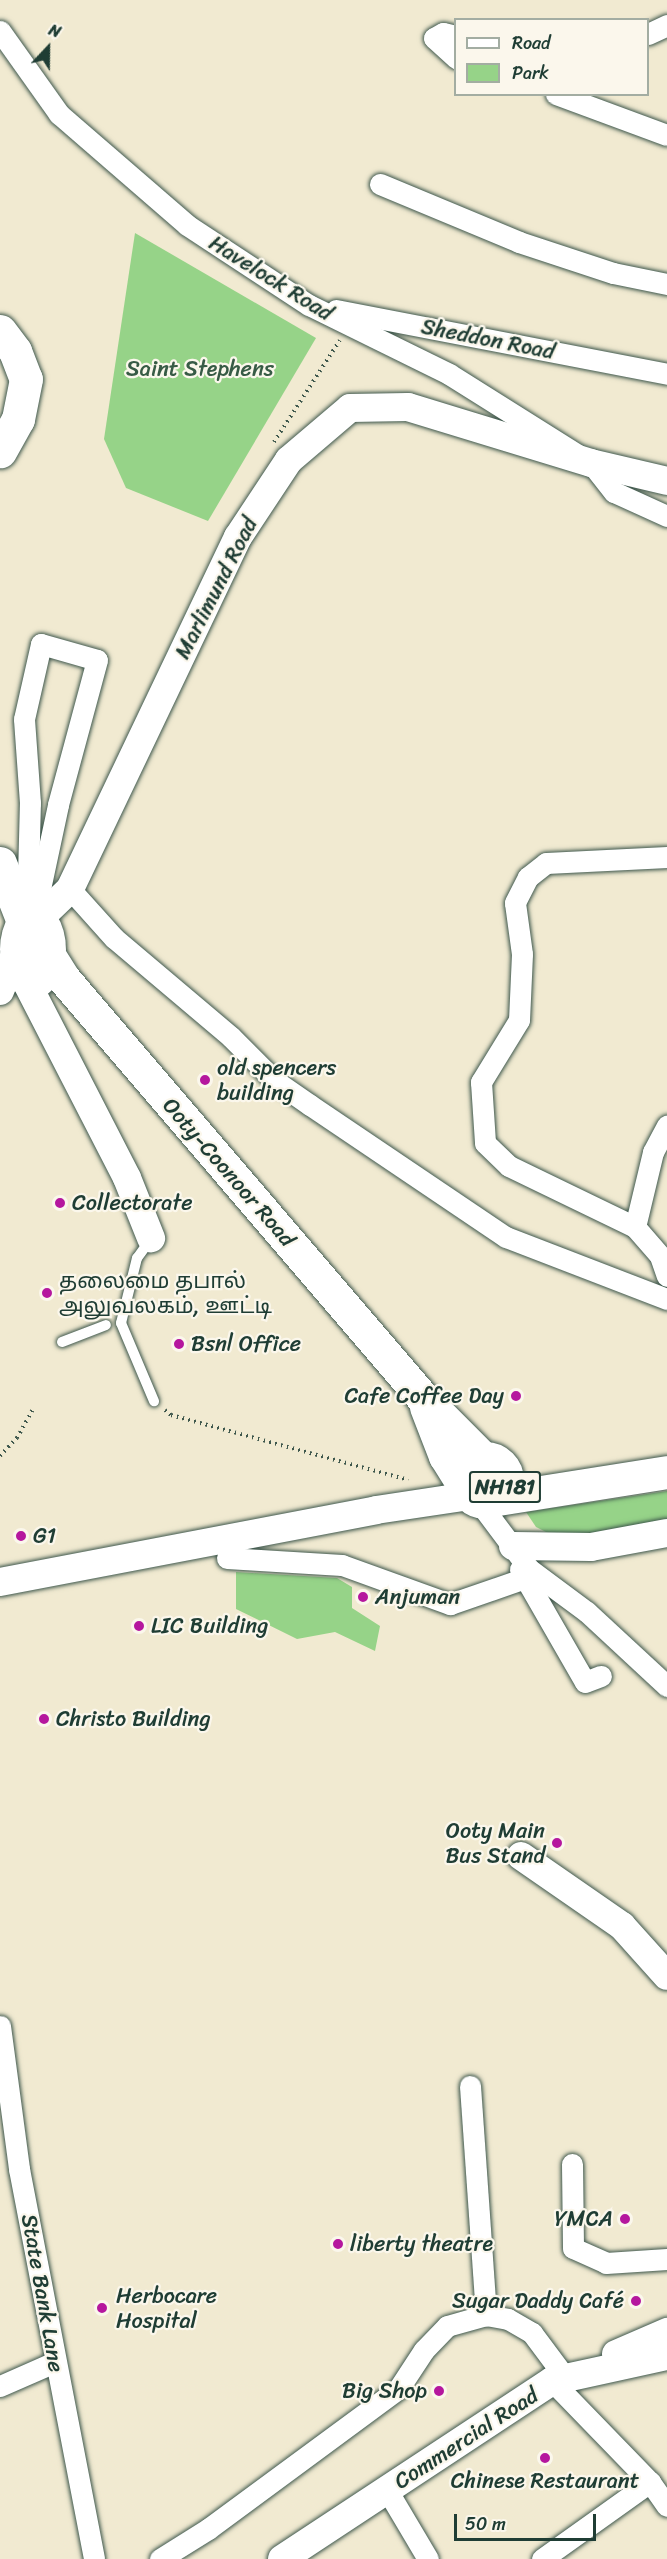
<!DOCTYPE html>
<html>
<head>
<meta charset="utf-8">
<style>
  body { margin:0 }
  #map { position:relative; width:667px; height:2559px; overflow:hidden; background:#f1ead1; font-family:Sriracha,"Noto Sans Tamil",sans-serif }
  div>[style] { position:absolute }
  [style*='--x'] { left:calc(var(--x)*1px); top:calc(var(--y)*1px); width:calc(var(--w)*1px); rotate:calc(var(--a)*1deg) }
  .green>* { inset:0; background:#96d388 }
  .path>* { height:4px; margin-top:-2px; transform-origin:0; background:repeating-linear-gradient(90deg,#3e574c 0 1.5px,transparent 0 6px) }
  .roads { filter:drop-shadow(0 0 2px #3e574c) drop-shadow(0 0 2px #3e574c) }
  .lane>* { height:10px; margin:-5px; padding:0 5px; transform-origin:5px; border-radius:5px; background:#fff }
  .street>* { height:21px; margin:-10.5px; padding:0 10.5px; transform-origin:10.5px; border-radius:10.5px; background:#fff }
  .secondary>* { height:28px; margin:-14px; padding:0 14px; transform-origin:14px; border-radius:14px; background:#fff }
  .highway>* { height:33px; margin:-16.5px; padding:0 16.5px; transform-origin:16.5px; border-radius:16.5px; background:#fff }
  .highway>.ring { margin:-16.5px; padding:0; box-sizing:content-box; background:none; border:33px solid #fff; border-radius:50% }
  .dots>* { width:16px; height:16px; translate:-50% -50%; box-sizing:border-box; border:3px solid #fbf7ec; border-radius:50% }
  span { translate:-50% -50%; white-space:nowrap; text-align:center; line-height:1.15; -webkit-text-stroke:4.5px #fbf7ec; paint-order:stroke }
  .shield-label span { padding:2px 4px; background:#fbf7ec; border:2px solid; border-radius:4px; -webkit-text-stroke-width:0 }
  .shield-label { font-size:21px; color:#1f3d34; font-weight:700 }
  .street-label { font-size:22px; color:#1f3d34 }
  .park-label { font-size:22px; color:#375b45 }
  .poi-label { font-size:22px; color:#1f3d34 }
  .left { translate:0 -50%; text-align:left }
  .right { translate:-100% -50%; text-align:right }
  .legend { position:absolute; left:454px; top:18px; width:195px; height:78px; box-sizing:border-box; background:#fbf7ec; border:2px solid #a3ada2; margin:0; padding:8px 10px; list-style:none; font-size:18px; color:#1f3d34 }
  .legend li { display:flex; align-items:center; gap:12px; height:30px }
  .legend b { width:30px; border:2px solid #a3ada2 }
  .north { position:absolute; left:18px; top:18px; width:60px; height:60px; -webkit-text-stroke:4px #fbf7ec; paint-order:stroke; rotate:22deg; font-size:16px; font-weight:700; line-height:24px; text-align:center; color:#1f3d34 }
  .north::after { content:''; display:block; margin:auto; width:21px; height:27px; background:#1f3d34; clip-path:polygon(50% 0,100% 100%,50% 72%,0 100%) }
  .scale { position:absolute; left:454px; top:2514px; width:142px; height:27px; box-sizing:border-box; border:3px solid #1f3d34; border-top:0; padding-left:8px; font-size:18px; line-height:21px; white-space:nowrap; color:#1f3d34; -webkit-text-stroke:4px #fbf7ec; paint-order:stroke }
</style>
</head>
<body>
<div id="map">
  <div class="green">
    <i style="clip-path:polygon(135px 233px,316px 338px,208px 521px,126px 488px,104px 439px)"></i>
    <i style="clip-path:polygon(667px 1491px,667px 1525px,558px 1538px,536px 1527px,526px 1512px)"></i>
    <i style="clip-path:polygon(236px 1572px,337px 1578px,352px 1587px,352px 1608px,380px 1626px,375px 1651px,335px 1632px,297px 1639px,236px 1609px)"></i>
  </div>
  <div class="path">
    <i style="--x:274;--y:442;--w:121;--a:-57.1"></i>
    <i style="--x:165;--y:1410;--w:8;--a:40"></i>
    <i style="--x:171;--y:1415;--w:246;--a:15.3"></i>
    <i style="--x:0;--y:1456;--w:25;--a:-47"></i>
    <i style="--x:17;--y:1438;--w:35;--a:-61"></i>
  </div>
  <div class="roads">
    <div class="lane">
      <i style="--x:151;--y:1239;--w:24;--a:126"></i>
      <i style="--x:137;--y:1258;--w:67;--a:103.8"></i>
      <i style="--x:121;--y:1323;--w:85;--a:67.1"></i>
      <i style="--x:62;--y:1342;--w:47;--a:-21.1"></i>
    </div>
    <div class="street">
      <i style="--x:0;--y:31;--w:102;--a:54.6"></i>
      <i style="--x:59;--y:114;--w:169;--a:40.9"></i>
      <i style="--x:187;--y:225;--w:146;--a:33.3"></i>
      <i style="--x:309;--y:305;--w:156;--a:26.2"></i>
      <i style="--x:449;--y:374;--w:168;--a:32.1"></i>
      <i style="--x:591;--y:463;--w:37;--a:52"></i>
      <i style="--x:614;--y:492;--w:58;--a:24.4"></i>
      <i style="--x:648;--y:34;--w:21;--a:-25"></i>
      <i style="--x:456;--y:36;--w:13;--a:-167"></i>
      <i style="--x:443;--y:33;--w:10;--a:151"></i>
      <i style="--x:434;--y:38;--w:30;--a:42"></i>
      <i style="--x:556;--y:94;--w:118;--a:20.3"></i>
      <i style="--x:380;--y:184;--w:151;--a:22.6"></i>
      <i style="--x:519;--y:242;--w:99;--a:18.3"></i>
      <i style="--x:613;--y:273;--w:55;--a:11.5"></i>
      <i style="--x:336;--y:310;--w:337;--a:10.9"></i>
      <i style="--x:667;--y:857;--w:121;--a:177.2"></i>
      <i style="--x:546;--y:863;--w:23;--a:142"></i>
      <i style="--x:528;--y:877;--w:29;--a:117"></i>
      <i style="--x:515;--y:903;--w:51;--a:82.2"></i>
      <i style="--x:522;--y:954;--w:66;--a:92.6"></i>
      <i style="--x:519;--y:1020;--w:73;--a:121.5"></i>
      <i style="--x:481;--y:1082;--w:61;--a:86.2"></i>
      <i style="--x:485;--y:1143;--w:33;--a:44"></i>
      <i style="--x:509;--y:1166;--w:140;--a:25.8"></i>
      <i style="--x:635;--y:1227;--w:38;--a:49"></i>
      <i style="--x:660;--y:1256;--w:21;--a:71"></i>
      <i style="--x:70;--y:889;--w:66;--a:48.1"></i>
      <i style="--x:114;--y:938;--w:153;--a:40.2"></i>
      <i style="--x:231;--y:1037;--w:61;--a:45"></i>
      <i style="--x:274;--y:1080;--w:44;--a:34.8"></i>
      <i style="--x:310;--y:1105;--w:236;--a:34"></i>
      <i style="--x:506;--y:1237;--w:173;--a:21.1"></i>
      <i style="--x:27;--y:915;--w:112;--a:-88.5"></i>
      <i style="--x:30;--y:803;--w:84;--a:-94.1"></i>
      <i style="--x:24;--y:719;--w:77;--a:-77.2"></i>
      <i style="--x:41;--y:644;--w:58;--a:15.9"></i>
      <i style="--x:97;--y:660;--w:150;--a:105.1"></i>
      <i style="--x:58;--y:805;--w:115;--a:102.1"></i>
      <i style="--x:635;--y:1227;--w:77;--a:-76.5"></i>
      <i style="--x:653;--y:1152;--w:30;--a:-62"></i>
      <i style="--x:478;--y:1501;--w:85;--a:53.1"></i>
      <i style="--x:529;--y:1569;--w:72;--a:36.6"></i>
      <i style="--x:587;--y:1612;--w:109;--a:42.8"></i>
      <i style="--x:227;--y:1558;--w:115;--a:3.5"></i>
      <i style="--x:342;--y:1565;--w:115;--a:19.9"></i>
      <i style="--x:450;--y:1604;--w:79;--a:-19.1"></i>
      <i style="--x:520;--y:1569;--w:130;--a:60.1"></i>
      <i style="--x:585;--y:1682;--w:17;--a:-21"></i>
      <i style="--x:0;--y:2026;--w:144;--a:82.4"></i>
      <i style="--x:19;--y:2169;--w:397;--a:79.1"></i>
      <i style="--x:470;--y:2086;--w:230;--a:86"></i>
      <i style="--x:572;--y:2164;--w:84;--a:89.3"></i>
      <i style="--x:573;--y:2248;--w:36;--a:24"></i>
      <i style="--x:606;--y:2263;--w:61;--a:-3.8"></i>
      <i style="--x:552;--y:2381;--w:141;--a:45.9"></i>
      <i style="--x:650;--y:2482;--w:29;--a:55"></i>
      <i style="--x:0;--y:2386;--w:60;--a:-23.6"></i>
      <i style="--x:387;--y:2490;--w:80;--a:59.3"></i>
      <i style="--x:160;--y:2559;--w:57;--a:-32"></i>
      <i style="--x:208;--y:2529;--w:237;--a:-36.4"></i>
      <i style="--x:399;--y:2388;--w:45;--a:-56.7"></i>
      <i style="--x:424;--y:2350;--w:33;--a:-46"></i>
      <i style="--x:447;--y:2326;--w:41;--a:-15.8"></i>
      <i style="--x:486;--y:2315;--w:22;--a:10"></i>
      <i style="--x:508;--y:2319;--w:28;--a:30"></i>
      <i style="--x:532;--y:2333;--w:54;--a:53.3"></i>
      <i style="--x:542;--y:2559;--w:133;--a:-35.5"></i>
    </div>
    <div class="secondary">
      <i style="--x:40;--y:918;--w:42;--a:-44"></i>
      <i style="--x:70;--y:889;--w:390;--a:-64.5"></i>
      <i style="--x:238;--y:537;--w:92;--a:-56.5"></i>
      <i style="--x:289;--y:460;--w:80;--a:-40.4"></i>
      <i style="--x:350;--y:408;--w:58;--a:-1"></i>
      <i style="--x:408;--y:407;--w:191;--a:17"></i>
      <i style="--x:591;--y:463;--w:78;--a:13.3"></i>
      <i style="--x:15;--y:960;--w:245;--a:62.8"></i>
      <i style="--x:127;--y:1178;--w:65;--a:68.2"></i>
      <i style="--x:0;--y:991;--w:48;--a:-67.8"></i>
      <i style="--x:513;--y:1546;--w:78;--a:0.7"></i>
      <i style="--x:591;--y:1547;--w:77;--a:-10.4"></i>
      <i style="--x:0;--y:1582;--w:383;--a:-10.8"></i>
      <i style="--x:376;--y:1510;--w:95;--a:-8.5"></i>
      <i style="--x:521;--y:1856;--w:123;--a:34.7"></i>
      <i style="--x:622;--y:1926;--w:67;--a:48"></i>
      <i style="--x:616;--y:2354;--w:56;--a:-23.3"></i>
      <i style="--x:282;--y:2559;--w:323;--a:-33.4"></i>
      <i style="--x:552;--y:2381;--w:118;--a:-12.3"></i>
    </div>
    <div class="highway">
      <i style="--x:0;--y:331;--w:25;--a:53"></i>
      <i style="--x:15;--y:351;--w:30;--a:69"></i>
      <i style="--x:26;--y:379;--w:41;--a:101.3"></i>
      <i style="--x:18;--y:419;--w:37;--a:119"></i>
      <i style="--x:0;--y:863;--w:60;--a:68.6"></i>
      <i class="ring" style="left:16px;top:916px;width:-1px;height:-1px"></i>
      <i style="--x:42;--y:944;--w:41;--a:57.8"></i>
      <i style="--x:64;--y:979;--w:550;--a:49.42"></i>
      <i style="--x:422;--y:1397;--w:86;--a:45"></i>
      <i style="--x:426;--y:1407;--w:53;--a:68.8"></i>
      <i style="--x:445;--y:1456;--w:36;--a:58"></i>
      <i class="ring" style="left:463px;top:1458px;width:11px;height:11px"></i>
      <i style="--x:497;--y:1499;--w:172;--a:-9"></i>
    </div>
  </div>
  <div class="dots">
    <i style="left:205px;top:1080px;background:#b5179e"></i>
    <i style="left:60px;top:1203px;background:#b5179e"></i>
    <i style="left:47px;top:1293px;background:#b5179e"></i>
    <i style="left:179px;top:1344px;background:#b5179e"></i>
    <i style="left:516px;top:1396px;background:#b5179e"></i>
    <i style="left:21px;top:1536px;background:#b5179e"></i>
    <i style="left:363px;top:1597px;background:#b5179e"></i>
    <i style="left:139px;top:1626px;background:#b5179e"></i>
    <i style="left:44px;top:1719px;background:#b5179e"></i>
    <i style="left:557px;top:1843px;background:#b5179e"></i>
    <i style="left:625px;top:2219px;background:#b5179e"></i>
    <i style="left:338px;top:2244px;background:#b5179e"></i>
    <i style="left:636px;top:2301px;background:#b5179e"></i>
    <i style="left:102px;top:2308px;background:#b5179e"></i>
    <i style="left:439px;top:2391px;background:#b5179e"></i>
    <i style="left:545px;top:2458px;background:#b5179e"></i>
  </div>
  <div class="shield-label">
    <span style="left:505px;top:1487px">NH181</span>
  </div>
  <div class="street-label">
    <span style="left:271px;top:278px;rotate:32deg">Havelock Road</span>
    <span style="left:488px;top:339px;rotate:11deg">Sheddon Road</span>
    <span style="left:216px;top:588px;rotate:-63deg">Marlimund Road</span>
    <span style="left:229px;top:1172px;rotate:49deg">Ooty-Coonoor Road</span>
    <span style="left:43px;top:2293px;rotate:80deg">State Bank Lane</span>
    <span style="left:466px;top:2438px;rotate:-33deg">Commercial Road</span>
  </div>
  <div class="park-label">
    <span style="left:200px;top:369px">Saint Stephens</span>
  </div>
  <div class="poi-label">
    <span class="left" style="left:217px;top:1080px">old spencers<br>building</span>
    <span class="left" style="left:72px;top:1203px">Collectorate</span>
    <span class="left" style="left:59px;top:1293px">தலைமை தபால்<br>அலுவலகம், ஊட்டி</span>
    <span class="left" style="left:191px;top:1344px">Bsnl Office</span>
    <span class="right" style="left:504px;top:1396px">Cafe Coffee Day</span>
    <span class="left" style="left:33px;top:1536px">G1</span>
    <span class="left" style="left:375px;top:1597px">Anjuman</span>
    <span class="left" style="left:151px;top:1626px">LIC Building</span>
    <span class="left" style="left:56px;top:1719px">Christo Building</span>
    <span class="right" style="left:545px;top:1843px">Ooty Main<br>Bus Stand</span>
    <span class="right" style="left:613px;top:2219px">YMCA</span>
    <span class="left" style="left:350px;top:2244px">liberty theatre</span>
    <span class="left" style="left:116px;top:2308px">Herbocare<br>Hospital</span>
    <span class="right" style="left:624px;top:2301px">Sugar Daddy Café</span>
    <span class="right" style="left:427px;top:2391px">Big Shop</span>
    <span style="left:545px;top:2481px">Chinese Restaurant</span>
  </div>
  <ul class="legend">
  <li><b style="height:8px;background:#fff"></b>Road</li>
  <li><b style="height:16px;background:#96d388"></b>Park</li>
  </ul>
  <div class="north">N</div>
  <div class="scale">50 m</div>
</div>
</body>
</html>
